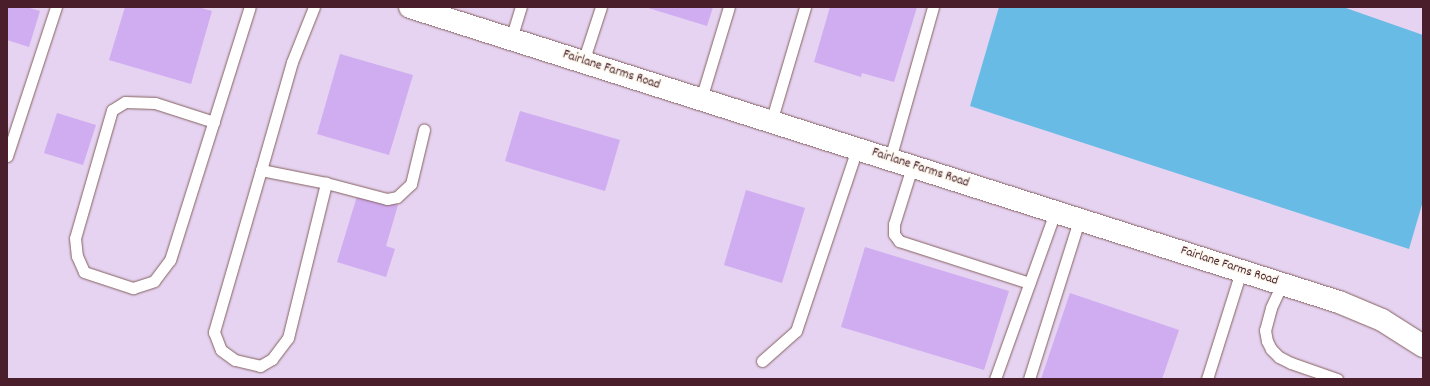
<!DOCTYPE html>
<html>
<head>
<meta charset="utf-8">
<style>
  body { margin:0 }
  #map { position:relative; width:1430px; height:386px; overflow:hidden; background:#f3dcbe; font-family:Dekko,sans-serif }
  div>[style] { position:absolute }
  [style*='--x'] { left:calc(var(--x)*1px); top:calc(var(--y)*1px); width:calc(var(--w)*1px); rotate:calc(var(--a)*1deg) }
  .built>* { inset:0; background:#e5d3f1 }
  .water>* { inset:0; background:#68bbe4 }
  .building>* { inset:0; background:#d0acf1 }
  .roads { filter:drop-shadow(0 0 1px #85615e) drop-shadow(0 0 1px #85615e) }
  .lane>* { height:11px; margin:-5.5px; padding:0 5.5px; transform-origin:5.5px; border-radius:5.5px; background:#fff }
  .street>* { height:22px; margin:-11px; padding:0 11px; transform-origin:11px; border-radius:11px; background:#fff }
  span { translate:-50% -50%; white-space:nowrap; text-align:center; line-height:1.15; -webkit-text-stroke:3px #fbf7ec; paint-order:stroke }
  .street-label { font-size:13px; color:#4a1f2b }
  .frame { position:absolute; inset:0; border:8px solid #4a1f2b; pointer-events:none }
</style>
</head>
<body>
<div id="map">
  <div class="built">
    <i style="clip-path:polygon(7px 7px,1423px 7px,1423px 379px,7px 379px)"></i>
  </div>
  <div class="water">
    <i style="clip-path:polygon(999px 7px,1343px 7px,1423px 35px,1423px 201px,1409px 249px,970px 106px)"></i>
  </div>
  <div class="building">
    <i style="clip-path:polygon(7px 7px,26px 7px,40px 11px,29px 47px,7px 40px)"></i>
    <i style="clip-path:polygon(125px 7px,198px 7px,212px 11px,191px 84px,109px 60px)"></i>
    <i style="clip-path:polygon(645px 7px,713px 7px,707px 26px)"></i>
    <i style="clip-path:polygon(830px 7px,917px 7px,894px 82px,862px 73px,861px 77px,814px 62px)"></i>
    <i style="clip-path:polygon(340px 54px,413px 75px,389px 155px,317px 134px)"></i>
    <i style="clip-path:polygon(520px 111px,620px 140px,605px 191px,505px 161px)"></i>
    <i style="clip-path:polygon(57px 113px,96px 125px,83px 165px,44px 153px)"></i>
    <i style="clip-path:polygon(746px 190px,805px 208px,782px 283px,724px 265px)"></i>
    <i style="clip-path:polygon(358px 193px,398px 205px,386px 246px,395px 249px,386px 277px,337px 262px)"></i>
    <i style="clip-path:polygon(865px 247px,1009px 291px,984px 370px,841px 327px)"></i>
    <i style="clip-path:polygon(1070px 293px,1179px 330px,1162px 379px,1041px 379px)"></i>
  </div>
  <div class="roads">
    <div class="lane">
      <i style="--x:314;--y:7;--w:59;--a:111.8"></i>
      <i style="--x:292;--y:62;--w:112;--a:106"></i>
      <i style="--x:261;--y:170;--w:66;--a:11.3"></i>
      <i style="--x:326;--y:183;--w:63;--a:14.7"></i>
      <i style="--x:387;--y:199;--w:10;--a:-11"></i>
      <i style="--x:397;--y:197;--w:19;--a:-43"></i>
      <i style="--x:411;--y:184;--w:56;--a:-76.5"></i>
      <i style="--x:511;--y:39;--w:34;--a:-73"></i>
      <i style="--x:583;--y:62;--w:58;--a:-71.9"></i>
      <i style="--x:701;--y:99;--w:96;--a:-73.1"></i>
      <i style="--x:214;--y:122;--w:62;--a:-162.1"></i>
      <i style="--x:155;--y:103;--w:30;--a:-178"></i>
      <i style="--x:125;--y:102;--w:15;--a:148"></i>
      <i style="--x:112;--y:110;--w:133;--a:106.1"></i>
      <i style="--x:75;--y:238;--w:18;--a:84"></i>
      <i style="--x:77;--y:256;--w:17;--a:66"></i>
      <i style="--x:84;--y:272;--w:52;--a:18.1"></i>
      <i style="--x:133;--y:288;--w:22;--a:-18"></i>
      <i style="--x:154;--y:281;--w:26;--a:-53"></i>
      <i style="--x:170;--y:260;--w:265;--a:-72.5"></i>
      <i style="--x:771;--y:122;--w:120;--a:-73.5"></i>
      <i style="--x:7;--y:156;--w:157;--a:-71.8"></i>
      <i style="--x:890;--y:159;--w:158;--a:-74.2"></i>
      <i style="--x:912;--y:167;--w:60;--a:107.5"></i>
      <i style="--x:894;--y:224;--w:10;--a:90"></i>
      <i style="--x:894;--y:234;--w:9;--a:54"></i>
      <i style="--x:899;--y:241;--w:137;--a:17.9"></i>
      <i style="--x:261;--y:170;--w:169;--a:106.2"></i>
      <i style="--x:214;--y:332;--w:19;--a:69"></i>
      <i style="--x:221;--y:350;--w:17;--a:36"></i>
      <i style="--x:235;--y:360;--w:26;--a:13"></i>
      <i style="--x:260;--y:366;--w:14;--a:-30"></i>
      <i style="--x:272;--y:359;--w:26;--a:-53"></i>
      <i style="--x:288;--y:338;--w:160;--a:-76.2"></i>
      <i style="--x:1282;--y:284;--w:26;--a:115"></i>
      <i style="--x:1271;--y:308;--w:23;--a:105"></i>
      <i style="--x:1265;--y:330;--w:11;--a:80"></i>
      <i style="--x:1267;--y:341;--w:9;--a:63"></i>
      <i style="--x:1271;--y:349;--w:11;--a:45"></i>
      <i style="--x:1279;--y:357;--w:13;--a:27"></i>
      <i style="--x:1291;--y:363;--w:49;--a:19.2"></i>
      <i style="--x:762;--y:361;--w:45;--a:-41.4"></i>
      <i style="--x:796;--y:331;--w:192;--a:-71.5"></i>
      <i style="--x:995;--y:379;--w:177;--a:-70.2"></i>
      <i style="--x:1029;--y:379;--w:167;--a:-72.5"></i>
      <i style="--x:1207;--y:379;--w:113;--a:-72.5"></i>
    </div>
    <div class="street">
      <i style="--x:410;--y:7;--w:975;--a:17.62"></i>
      <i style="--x:1339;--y:302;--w:47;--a:22.7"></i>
      <i style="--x:1382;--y:320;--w:49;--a:32.4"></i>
    </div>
  </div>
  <div class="street-label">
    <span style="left:611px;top:71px;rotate:18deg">Fairlane Farms Road</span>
    <span style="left:920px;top:169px;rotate:18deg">Fairlane Farms Road</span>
    <span style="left:1229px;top:267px;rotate:18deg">Fairlane Farms Road</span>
  </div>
  <div class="frame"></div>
</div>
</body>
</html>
